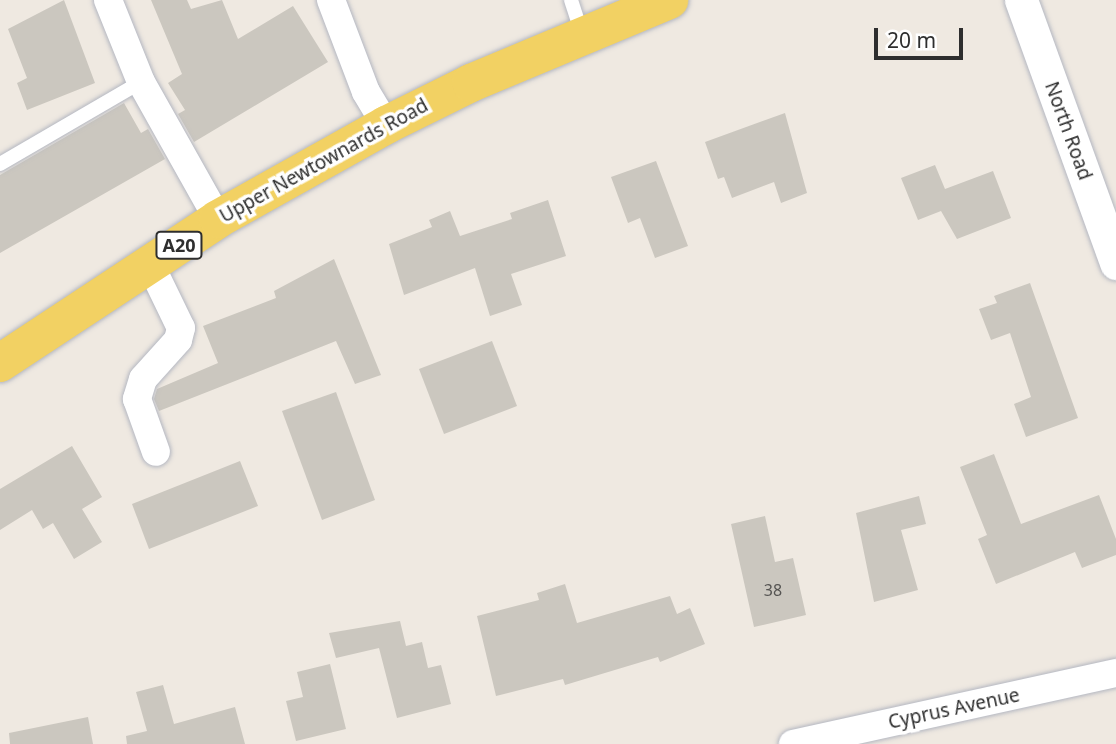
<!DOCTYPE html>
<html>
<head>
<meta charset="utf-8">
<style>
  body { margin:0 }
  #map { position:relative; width:1116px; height:744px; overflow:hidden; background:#efe9e1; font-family:"Noto Sans",sans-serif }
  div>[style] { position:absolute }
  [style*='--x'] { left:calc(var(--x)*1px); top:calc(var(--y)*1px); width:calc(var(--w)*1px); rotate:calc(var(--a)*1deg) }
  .building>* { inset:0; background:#cbc7bf }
  .roads { filter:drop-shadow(0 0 2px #b4b7c1) drop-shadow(0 0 2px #b4b7c1) }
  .service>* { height:14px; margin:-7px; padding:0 7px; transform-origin:7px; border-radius:7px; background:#fff }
  .minor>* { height:28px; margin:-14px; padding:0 14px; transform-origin:14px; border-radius:14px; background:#fff }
  .tertiary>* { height:33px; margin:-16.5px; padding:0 16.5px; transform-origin:16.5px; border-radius:16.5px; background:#fff }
  .primary>* { height:38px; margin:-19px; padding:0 19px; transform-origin:19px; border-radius:19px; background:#f2d163 }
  span { translate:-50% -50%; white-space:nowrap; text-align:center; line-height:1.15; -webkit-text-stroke:7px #fff; paint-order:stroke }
  .number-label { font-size:16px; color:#555452 }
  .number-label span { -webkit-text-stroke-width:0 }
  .shield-label span { padding:2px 5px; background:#fff; border:2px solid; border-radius:5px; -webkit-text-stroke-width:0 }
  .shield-label { font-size:18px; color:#2e2e2e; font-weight:700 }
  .street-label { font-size:19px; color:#2e2e2e }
  .scale { position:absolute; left:874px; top:28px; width:89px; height:32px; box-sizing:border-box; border:4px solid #2e2e2e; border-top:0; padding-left:9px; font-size:21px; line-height:24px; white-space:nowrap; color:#2e2e2e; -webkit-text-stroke:5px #fff; paint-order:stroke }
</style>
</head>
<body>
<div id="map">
  <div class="building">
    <i style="clip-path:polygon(64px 0,95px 83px,27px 110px,17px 83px,27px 78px,8px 29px)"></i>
    <i style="clip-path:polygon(151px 0,187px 0,191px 9px,222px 0,238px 39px,293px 6px,328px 62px,194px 142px,178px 114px,185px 110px,168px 83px,182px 74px)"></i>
    <i style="clip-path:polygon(124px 103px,141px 133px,148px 129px,165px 159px,0 253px,0 175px)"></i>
    <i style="clip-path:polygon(785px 113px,807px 193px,781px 203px,774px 182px,732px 198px,724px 177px,718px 179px,705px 142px)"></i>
    <i style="clip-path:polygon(656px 161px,688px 246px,655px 258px,640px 218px,628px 223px,611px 177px)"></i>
    <i style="clip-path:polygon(935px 165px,945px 189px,993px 171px,1011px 218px,957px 239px,941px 211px,918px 220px,901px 178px)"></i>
    <i style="clip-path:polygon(548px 200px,566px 256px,511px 274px,522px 305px,490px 316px,475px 268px,404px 295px,389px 244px,432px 227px,429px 220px,450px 211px,460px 236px,512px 219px,510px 213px)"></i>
    <i style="clip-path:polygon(334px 259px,381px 375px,355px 384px,336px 341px,159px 411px,154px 399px,157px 389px,218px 363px,203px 326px,276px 298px,274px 291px)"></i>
    <i style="clip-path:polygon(1030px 283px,1078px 418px,1026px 437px,1014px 404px,1031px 397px,1010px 333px,991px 340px,979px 309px,997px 303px,994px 296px)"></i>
    <i style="clip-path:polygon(492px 341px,517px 406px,444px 434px,419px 369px)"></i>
    <i style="clip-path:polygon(336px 392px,375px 500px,322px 520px,282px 411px)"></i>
    <i style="clip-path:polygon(72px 446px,102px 497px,82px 509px,102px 542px,74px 559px,53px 523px,43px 529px,32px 510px,0 530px,0 489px)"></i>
    <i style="clip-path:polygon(994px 454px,1021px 524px,1099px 495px,1116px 539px,1116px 555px,1082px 568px,1075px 552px,996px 584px,978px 539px,987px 535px,960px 467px)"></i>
    <i style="clip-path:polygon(240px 461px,258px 506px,149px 549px,132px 504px)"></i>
    <i style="clip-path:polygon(919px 496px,926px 524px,901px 530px,918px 590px,874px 602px,856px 513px)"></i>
    <i style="clip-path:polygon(765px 516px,775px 562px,793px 558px,806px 615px,754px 627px,731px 524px)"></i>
    <i style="clip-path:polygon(565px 584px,577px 623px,670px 596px,677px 614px,690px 608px,705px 644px,660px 662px,658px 657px,565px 685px,563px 679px,496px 696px,477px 616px,539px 600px,537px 593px)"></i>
    <i style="clip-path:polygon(400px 621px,406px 646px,422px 642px,428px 668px,441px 665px,451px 704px,397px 718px,379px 648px,336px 658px,329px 633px)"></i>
    <i style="clip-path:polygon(330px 664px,346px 729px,296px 741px,286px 701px,303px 697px,297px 672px)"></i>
    <i style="clip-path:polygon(163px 685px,174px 724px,235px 707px,245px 744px,127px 744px,126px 736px,147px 731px,136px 692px)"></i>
    <i style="clip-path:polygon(88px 717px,93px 744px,10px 744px,9px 733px)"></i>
  </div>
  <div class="roads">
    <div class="service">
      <i style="--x:571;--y:0;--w:36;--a:72"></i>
      <i style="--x:0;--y:164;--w:163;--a:-30.2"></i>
    </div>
    <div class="minor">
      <i style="--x:108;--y:0;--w:88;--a:68.1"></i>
      <i style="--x:141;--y:82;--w:157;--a:60.7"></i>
      <i style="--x:331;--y:0;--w:98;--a:69.2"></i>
      <i style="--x:366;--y:92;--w:39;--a:59"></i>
      <i style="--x:150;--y:264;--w:71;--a:64.2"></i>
      <i style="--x:181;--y:328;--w:12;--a:104"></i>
      <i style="--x:178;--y:340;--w:52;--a:131.9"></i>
      <i style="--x:143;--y:379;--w:21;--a:107"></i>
      <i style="--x:137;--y:399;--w:56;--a:70.3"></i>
      <i style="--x:793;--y:744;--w:331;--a:-12.4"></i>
    </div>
    <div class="tertiary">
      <i style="--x:1021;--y:0;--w:280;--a:70.1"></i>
    </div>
    <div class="primary">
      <i style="--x:0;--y:363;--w:261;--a:-33.4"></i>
      <i style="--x:218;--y:219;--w:193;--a:-29.2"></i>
      <i style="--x:386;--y:125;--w:95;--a:-26.3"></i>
      <i style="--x:471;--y:83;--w:215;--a:-22.7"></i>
    </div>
  </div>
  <div class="number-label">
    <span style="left:773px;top:590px">38</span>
  </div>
  <div class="shield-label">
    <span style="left:179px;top:245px">A20</span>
  </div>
  <div class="street-label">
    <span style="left:1068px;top:131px;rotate:70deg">North Road</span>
    <span style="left:324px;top:161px;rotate:-29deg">Upper Newtownards Road</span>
    <span style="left:954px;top:709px;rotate:-12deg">Cyprus Avenue</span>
  </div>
  <div class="scale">20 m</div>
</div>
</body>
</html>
